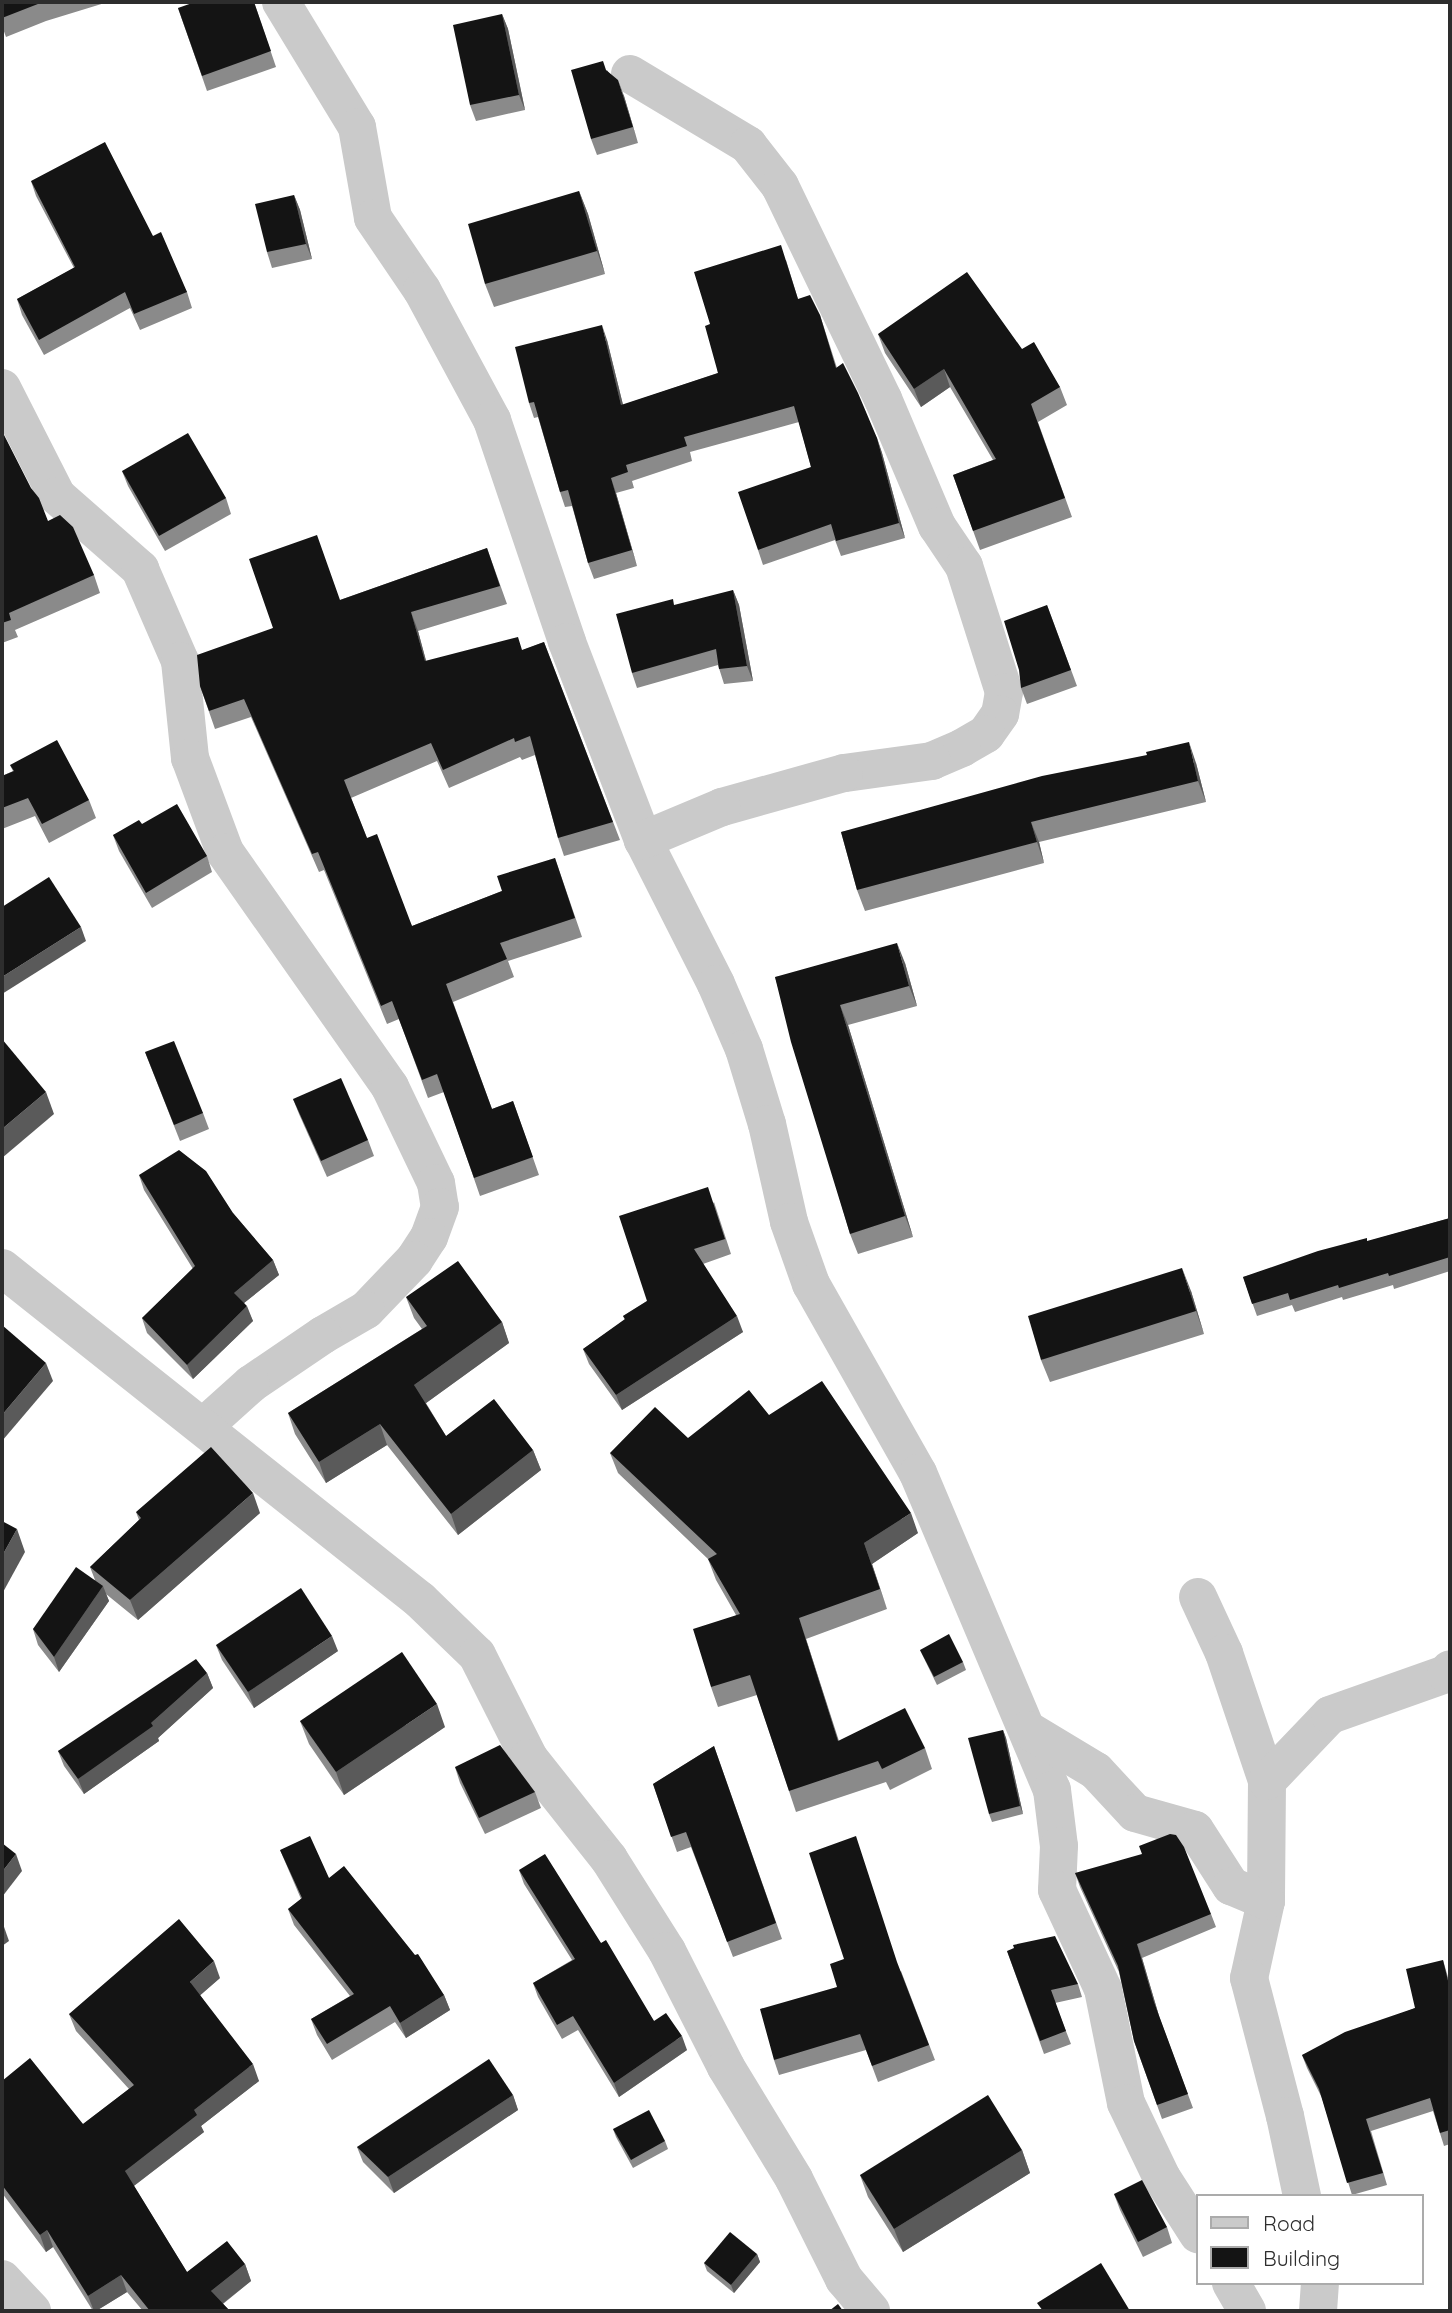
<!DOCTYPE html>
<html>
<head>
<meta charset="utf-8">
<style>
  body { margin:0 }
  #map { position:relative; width:1452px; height:2313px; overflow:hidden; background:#fff; font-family:Quicksand,sans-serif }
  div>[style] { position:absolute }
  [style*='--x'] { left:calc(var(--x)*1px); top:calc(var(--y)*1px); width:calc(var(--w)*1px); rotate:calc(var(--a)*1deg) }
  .minor>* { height:38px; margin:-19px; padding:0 19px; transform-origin:19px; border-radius:19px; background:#cacaca }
  .wall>* { inset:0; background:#8a8a8a }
  .shaded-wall>* { inset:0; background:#5a5a5a }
  .building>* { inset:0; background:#141414 }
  span { translate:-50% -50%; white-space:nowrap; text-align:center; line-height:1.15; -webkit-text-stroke:7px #fff; paint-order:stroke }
  .frame { position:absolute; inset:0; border:4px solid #2d2d2d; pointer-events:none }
  .legend { position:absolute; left:1196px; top:2194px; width:228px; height:91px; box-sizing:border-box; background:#fff; border:2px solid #ababab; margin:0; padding:9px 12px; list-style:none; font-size:21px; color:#2d2d2d }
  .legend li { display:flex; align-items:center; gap:14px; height:35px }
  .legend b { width:35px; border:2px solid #ababab }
</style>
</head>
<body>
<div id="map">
  <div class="minor">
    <i style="--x:281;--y:2;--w:146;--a:58.7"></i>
    <i style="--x:357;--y:127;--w:92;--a:80"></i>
    <i style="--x:373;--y:218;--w:87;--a:55.8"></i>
    <i style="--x:422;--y:290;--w:148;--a:61.7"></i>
    <i style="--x:492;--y:420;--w:234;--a:71.3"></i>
    <i style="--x:567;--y:642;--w:212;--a:69"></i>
    <i style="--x:643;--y:840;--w:161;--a:63.1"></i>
    <i style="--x:716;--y:984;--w:71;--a:66.7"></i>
    <i style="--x:744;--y:1049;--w:78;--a:73"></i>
    <i style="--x:767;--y:1124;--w:100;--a:77.3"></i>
    <i style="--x:789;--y:1222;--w:66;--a:70.5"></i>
    <i style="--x:811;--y:1284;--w:217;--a:60.5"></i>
    <i style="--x:918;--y:1473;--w:344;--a:67.1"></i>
    <i style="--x:1052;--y:1790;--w:56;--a:82.9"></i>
    <i style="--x:1059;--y:1846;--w:44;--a:92.6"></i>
    <i style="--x:1057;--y:1890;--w:109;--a:65.1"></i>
    <i style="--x:1103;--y:1989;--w:116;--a:78.6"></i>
    <i style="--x:1126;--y:2103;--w:83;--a:64.4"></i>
    <i style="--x:1162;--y:2178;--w:67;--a:57.3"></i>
    <i style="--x:630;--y:74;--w:138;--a:31"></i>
    <i style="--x:748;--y:145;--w:52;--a:52"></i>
    <i style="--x:780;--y:186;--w:237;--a:64.2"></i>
    <i style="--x:883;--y:399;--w:138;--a:67"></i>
    <i style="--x:937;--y:526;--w:48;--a:56"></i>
    <i style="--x:964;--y:566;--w:132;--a:72.4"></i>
    <i style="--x:1004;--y:692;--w:22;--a:100"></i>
    <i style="--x:1000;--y:714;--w:24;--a:125"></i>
    <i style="--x:986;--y:734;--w:28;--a:150"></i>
    <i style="--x:962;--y:748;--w:33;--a:157"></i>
    <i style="--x:932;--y:761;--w:89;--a:172.2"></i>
    <i style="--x:844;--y:773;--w:127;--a:164.4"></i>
    <i style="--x:722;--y:807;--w:86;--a:157.3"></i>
    <i style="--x:2;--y:388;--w:121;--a:63"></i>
    <i style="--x:57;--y:496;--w:111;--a:41.3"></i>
    <i style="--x:140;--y:569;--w:100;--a:66.5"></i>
    <i style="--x:180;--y:661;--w:98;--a:84.1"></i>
    <i style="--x:190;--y:758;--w:100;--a:69.6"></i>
    <i style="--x:225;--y:852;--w:287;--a:54.9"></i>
    <i style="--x:390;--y:1087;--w:106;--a:64.4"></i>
    <i style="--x:436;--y:1183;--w:24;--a:81"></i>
    <i style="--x:440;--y:1207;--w:32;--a:110"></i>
    <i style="--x:429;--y:1237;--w:27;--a:123"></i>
    <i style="--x:414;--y:1260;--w:69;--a:133.8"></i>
    <i style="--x:366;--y:1310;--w:50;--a:149.8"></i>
    <i style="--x:323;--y:1335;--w:87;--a:145.8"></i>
    <i style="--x:251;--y:1384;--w:64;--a:138.1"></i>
    <i style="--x:2;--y:1268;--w:534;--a:38.46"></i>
    <i style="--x:420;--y:1600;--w:79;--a:44"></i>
    <i style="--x:477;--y:1655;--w:115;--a:63.2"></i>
    <i style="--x:529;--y:1758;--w:129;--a:51.6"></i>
    <i style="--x:609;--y:1859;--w:109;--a:57.8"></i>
    <i style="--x:667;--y:1951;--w:130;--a:63"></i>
    <i style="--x:726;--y:2067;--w:131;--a:58.7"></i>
    <i style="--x:794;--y:2179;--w:112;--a:63.4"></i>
    <i style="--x:844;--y:2279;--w:42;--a:49.8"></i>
    <i style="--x:1198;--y:1597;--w:62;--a:65.1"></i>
    <i style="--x:1224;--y:1653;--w:135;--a:71.4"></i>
    <i style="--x:1267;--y:1781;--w:120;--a:90.5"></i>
    <i style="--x:1266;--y:1901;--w:79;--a:102.4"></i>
    <i style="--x:1249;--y:1978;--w:143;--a:75.4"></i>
    <i style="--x:1285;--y:2116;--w:82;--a:78"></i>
    <i style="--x:1028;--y:1730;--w:79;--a:31.1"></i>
    <i style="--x:1096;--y:1771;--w:57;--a:47.1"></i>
    <i style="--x:1135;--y:1813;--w:62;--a:15.8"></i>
    <i style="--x:1195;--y:1830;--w:67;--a:57.3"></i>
    <i style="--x:1231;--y:1886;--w:38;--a:23"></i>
    <i style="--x:1267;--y:1781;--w:91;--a:-46.3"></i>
    <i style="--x:1330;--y:1715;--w:123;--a:-19.5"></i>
    <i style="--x:1446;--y:1674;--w:6;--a:-51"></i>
    <i style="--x:2;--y:2279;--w:44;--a:46.8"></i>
    <i style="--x:1231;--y:2283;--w:32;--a:60"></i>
    <i style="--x:1318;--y:2311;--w:28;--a:-86"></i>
  </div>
  <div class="wall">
    <i style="clip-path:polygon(2px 2px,108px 2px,46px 21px,6px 37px,2px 26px)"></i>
    <i style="clip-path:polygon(254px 2px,276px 67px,207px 91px,178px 8px)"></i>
    <i style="clip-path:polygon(502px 14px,508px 29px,525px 110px,476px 121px,470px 105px)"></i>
    <i style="clip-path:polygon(607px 70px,624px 96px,638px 143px,597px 155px,591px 139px)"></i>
    <i style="clip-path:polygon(31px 181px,153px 236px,187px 292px,192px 308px,140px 330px,130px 308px,44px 355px,22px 315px,17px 299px,74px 268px,36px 196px)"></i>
    <i style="clip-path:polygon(579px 191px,588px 214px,605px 274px,494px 307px,485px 284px)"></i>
    <i style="clip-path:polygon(294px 195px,300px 210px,312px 259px,272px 268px,267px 252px)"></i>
    <i style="clip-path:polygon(786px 260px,798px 299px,820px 315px,837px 368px,877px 438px,882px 453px,905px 538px,841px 556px,835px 540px,763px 565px,758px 550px,811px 467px,799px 422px,690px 452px,692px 461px,632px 481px,634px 488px,616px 493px,637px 566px,594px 579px,588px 563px,572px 506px,565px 507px,560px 492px,538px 417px,534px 418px,529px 403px,607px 340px,623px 405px,718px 373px,710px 324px)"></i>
    <i style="clip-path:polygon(878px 334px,1022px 349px,1060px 387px,1067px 405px,1038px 422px,1072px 517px,980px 550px,953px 475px,993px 460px,950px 387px,921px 407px,885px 353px)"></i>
    <i style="clip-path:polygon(122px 471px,226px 498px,231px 514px,165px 551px,128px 486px)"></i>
    <i style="clip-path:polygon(48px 521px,94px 575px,100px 593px,15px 630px,18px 637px,2px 643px,2px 539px)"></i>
    <i style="clip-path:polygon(487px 548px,507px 604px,418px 631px,426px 661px,523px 650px,544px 642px,620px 840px,564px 856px,558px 838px,535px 755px,522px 760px,520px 757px,449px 788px,437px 761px,351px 798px,367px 838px,412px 926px,502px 891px,555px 858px,582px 937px,508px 961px,514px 977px,453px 1002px,492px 1109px,513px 1101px,539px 1175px,480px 1196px,444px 1092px,428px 1098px,399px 1019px,387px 1024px,324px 870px,319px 872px,251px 717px,215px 729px,200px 686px,273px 628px,340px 600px)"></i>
    <i style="clip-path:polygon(733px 590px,739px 605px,753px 681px,724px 684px,718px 665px,637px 688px,632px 673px)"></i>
    <i style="clip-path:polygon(1047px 605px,1077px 686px,1027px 704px,1021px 688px)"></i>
    <i style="clip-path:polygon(1196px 763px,1206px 802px,1039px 842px,1044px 863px,865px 911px,857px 890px,841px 832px)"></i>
    <i style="clip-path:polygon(10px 765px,89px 800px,96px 818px,49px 843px,35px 816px,2px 829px,2px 776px,13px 771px)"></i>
    <i style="clip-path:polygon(142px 824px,207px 856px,212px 872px,152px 908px,119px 851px,113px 835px)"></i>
    <i style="clip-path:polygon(905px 963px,917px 1006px,848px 1025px,913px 1237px,858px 1254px,850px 1234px,775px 977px)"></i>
    <i style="clip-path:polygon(145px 1052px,203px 1113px,209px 1129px,180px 1141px)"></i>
    <i style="clip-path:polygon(293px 1099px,368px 1140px,374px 1156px,327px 1177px,299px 1114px)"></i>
    <i style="clip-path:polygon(139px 1175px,233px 1213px,273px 1260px,279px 1275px,244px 1303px,253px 1321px,193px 1379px,147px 1333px,142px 1318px,193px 1269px,144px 1190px)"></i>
    <i style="clip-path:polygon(714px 1202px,731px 1254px,703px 1264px,743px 1332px,622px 1410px,589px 1364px,583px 1349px,625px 1320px,623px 1316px,647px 1301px)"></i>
    <i style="clip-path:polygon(1450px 1218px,1450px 1271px,1394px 1289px,1393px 1285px,1343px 1300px,1342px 1297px,1295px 1312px,1292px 1305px,1257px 1316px,1243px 1277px)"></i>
    <i style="clip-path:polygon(1191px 1291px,1204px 1334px,1050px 1382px,1041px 1360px)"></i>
    <i style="clip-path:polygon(406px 1297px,502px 1322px,509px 1343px,426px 1403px,446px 1436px,533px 1450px,541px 1470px,458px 1535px,387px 1445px,326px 1483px,295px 1434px,288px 1413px,422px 1329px,414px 1318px)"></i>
    <i style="clip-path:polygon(769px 1415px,918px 1533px,872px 1564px,887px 1609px,806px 1639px,839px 1741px,925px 1748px,932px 1769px,890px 1790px,886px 1782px,796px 1812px,757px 1695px,718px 1707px,711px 1687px,736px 1615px,716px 1580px,708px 1559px,618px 1473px,610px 1453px,688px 1438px)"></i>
    <i style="clip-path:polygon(136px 1512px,260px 1513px,138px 1620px,106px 1594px,109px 1601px,59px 1672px,38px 1645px,33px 1629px,95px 1580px,90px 1567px,139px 1520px)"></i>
    <i style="clip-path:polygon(216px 1645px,338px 1651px,254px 1708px,222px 1660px)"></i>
    <i style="clip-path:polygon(920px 1650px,963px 1662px,966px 1670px,937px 1685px)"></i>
    <i style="clip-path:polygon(207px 1673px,213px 1688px,158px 1738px,159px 1741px,84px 1794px,64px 1766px,58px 1751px)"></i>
    <i style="clip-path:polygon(300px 1721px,445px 1727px,344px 1795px,309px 1744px)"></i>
    <i style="clip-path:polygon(1003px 1730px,1006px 1738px,1023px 1814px,992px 1822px,989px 1814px)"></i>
    <i style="clip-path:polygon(714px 1746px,782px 1939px,733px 1957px,691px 1847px,677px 1852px,653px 1784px)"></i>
    <i style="clip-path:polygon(455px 1767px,535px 1792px,541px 1808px,485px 1834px,460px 1783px)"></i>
    <i style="clip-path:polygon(280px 1850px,329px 1878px,444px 1995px,450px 2010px,406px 2038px,395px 2022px,332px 2060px,317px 2035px,311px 2019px,350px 1996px,294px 1925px,288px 1909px,301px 1899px)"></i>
    <i style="clip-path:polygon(519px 1870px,601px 1943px,654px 2021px,687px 2050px,619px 2097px,578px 2030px,562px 2039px,538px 1997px,533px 1983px,572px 1960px,524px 1884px)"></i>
    <i style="clip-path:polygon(1075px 1873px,1211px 1914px,1216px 1927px,1142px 1958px,1159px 2016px,1193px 2108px,1162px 2119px,1134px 2041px,1119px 1972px,1080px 1887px)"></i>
    <i style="clip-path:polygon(1007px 1951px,1078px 1984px,1082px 1997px,1055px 2003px,1071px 2044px,1044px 2054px)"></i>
    <i style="clip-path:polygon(1443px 1960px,1450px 1984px,1450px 2144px,1444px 2146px,1433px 2111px,1371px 2131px,1387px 2185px,1352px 2195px,1322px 2098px,1307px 2068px,1302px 2055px,1415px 2008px)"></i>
    <i style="clip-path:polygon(901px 1971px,935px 2060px,878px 2082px,866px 2050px,779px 2075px,774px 2060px)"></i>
    <i style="clip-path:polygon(220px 1978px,200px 1995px,259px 2081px,201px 2126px,204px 2132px,134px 2186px,187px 2272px,245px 2264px,251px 2281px,223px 2304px,230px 2311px,143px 2311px,127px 2292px,96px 2311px,93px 2311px,53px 2247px,46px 2252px,2px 2193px,2px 2081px,83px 2124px,129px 2089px,76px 2031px,69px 2014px)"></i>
    <i style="clip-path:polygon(513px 2095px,518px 2110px,394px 2193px,363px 2162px,357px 2147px)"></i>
    <i style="clip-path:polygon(613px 2129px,665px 2141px,668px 2149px,633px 2168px,616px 2137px)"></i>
    <i style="clip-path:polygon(1022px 2150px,1030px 2173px,903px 2252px,868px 2197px,860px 2175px)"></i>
    <i style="clip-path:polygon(1114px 2194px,1167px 2227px,1172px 2243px,1143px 2257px,1120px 2210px)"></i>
    <i style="clip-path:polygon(757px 2254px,760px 2262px,734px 2293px,707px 2271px,704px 2263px)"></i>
  </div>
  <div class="shaded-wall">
    <i style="clip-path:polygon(502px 14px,508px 29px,525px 110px,519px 95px)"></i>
    <i style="clip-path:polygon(618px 80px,624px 96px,638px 143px,633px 127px)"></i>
    <i style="clip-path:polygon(579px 191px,588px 214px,605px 274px,597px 251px)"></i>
    <i style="clip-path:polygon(294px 195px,300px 210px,312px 259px,306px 244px)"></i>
    <i style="clip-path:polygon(602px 325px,607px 340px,627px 421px,621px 405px)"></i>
    <i style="clip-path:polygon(944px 369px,950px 387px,921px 407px,914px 389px)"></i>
    <i style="clip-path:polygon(877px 438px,882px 453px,905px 538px,899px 523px)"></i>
    <i style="clip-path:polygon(611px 478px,616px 493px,637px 566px,632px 550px)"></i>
    <i style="clip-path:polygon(733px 590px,739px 605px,753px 681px,747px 666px)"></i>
    <i style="clip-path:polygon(411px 612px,418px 631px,431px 679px,425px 661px)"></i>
    <i style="clip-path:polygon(1189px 742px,1196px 763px,1206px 802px,1198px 781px)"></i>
    <i style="clip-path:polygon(1031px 822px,1039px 842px,1044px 863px,1037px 842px)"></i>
    <i style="clip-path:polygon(81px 927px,86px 941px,2px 994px,2px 977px)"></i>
    <i style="clip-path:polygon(897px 943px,905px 963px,917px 1006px,909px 986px)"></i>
    <i style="clip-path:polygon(840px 1005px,848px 1025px,913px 1237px,905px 1216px)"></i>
    <i style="clip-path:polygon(46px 1092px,54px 1114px,2px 1158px,2px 1129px)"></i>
    <i style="clip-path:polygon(273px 1260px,279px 1275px,239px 1307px,234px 1293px)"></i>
    <i style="clip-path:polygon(1182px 1268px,1191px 1291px,1204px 1334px,1196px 1311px)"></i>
    <i style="clip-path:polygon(247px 1306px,253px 1321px,193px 1379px,187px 1365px)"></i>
    <i style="clip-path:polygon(737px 1316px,743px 1332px,622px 1410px,616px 1395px)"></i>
    <i style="clip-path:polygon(502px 1322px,509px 1343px,422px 1406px,414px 1385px)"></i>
    <i style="clip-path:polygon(46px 1363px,53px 1381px,2px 1441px,2px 1415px)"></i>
    <i style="clip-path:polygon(380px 1424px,387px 1445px,326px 1483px,319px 1462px)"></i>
    <i style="clip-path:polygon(533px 1450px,541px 1470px,458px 1535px,451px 1514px)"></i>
    <i style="clip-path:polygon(253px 1493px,260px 1513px,138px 1620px,130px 1600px)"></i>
    <i style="clip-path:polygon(911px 1513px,918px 1533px,872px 1564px,887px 1609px,864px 1543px)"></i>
    <i style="clip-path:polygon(17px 1529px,25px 1552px,2px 1594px,2px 1556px)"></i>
    <i style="clip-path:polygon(103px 1586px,109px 1601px,59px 1672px,54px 1657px)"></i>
    <i style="clip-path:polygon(799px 1618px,806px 1639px,845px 1762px,838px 1741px)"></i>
    <i style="clip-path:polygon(332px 1636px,338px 1651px,254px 1708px,248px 1692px)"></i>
    <i style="clip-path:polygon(207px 1673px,213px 1688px,158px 1738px,159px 1741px,84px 1794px,78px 1779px,151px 1723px)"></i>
    <i style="clip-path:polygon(437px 1704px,445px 1727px,344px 1795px,336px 1772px)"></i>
    <i style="clip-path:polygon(1003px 1730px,1006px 1738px,1023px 1814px,1020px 1806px)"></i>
    <i style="clip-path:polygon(16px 1854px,22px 1871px,2px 1897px,2px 1872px)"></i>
    <i style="clip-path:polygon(3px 1924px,9px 1941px,2px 1946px,2px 1925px)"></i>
    <i style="clip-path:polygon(1137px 1944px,1142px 1958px,1159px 2016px,1154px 2002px)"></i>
    <i style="clip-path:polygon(214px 1961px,220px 1978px,196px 1999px,190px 1982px)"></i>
    <i style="clip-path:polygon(444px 1995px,450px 2010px,406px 2038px,400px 2023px)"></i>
    <i style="clip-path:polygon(682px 2036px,687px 2050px,619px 2097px,614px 2083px)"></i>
    <i style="clip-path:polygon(253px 2064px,259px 2081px,201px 2126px,204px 2132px,131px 2188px,125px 2171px,194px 2110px)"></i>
    <i style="clip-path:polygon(513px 2095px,518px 2110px,394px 2193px,388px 2177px)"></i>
    <i style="clip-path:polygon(1022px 2150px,1030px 2173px,903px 2252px,894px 2229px)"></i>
    <i style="clip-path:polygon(47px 2230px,53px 2247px,46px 2252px,40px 2235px)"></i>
    <i style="clip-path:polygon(757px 2254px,760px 2262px,734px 2293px,731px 2285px)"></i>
    <i style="clip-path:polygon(245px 2264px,251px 2281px,217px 2308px,211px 2291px)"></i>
    <i style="clip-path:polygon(121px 2275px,127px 2292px,96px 2311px,94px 2311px,88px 2296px)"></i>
  </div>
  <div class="building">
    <i style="clip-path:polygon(2px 2px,43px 2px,2px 18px)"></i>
    <i style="clip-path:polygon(195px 2px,254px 2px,271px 51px,202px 76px,178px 8px)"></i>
    <i style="clip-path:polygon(502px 14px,519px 95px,470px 105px,453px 25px)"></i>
    <i style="clip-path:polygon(603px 61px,606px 70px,618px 80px,633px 127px,591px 139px,571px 70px)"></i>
    <i style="clip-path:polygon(105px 142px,153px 236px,161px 232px,187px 292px,134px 314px,125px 292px,39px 340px,17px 299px,75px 267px,31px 181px)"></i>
    <i style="clip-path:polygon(579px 191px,597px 251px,485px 284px,468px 224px)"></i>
    <i style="clip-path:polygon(294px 195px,306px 244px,267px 252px,255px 204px)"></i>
    <i style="clip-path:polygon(781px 245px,798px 299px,810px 295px,820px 315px,836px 368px,843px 363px,858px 393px,877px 438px,899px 523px,836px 541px,831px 524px,758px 550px,738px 492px,811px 467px,794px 406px,684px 437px,687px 446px,626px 465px,628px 472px,611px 478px,632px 550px,588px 563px,568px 490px,560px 492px,534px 402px,529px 403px,515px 347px,602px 325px,621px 405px,718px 373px,705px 326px,710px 324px,694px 272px)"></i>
    <i style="clip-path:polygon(967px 272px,1022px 349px,1034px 342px,1060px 387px,1031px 404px,1065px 498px,973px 531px,953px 475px,996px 459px,944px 369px,914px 389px,878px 334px)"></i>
    <i style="clip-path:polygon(2px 431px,31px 488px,39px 498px,48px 521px,60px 515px,73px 527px,94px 575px,9px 613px,11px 620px,2px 623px)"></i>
    <i style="clip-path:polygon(188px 433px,226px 498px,159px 536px,122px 471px)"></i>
    <i style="clip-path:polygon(317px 535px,340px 600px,487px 548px,500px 586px,411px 612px,425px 661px,518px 637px,522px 650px,544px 642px,613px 822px,558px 838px,530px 736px,515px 742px,514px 738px,443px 770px,431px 743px,344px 780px,367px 838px,377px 834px,412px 926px,502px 891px,497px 876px,555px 858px,575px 918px,500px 943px,507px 959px,446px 984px,492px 1109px,513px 1101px,533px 1157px,474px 1178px,437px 1074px,422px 1080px,392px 1001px,381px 1006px,318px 852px,312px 854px,244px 699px,209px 711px,200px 686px,197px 655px,273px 628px,249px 559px)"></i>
    <i style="clip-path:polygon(733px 590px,747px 666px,719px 669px,716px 649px,632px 673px,616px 614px,673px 599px,674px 605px)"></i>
    <i style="clip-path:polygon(1047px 605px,1071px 670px,1021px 688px,1019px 670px,1004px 621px)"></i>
    <i style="clip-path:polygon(57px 740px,89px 800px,42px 824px,28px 798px,2px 808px,2px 776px,14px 771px,10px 765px)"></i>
    <i style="clip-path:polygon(1189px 742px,1198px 781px,1031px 822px,1037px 842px,857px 890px,841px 832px,1042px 776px,1147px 755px,1146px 752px)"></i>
    <i style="clip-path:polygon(177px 804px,207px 856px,146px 893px,113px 835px,139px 820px,142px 824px)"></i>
    <i style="clip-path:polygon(49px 877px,81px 927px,2px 977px,2px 907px)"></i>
    <i style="clip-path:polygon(897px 943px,909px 986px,840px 1005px,905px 1216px,850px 1234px,791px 1042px,775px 977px)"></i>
    <i style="clip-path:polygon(2px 1039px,46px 1092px,2px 1129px)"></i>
    <i style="clip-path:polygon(174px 1041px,203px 1113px,174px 1125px,145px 1052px)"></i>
    <i style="clip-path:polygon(341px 1078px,368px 1140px,321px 1161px,293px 1099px)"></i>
    <i style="clip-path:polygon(179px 1150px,206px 1171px,233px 1213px,273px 1260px,234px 1293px,247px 1306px,187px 1365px,142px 1318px,195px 1266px,139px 1175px)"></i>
    <i style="clip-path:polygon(708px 1187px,725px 1239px,694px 1249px,737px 1316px,616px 1395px,583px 1349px,625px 1319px,623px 1316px,647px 1301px,619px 1216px)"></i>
    <i style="clip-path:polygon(1450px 1218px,1450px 1257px,1389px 1276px,1388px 1273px,1339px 1288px,1338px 1285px,1290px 1300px,1288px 1293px,1252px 1304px,1243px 1277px,1318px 1251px,1367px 1238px,1367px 1241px)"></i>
    <i style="clip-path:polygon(458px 1261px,502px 1322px,414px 1385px,446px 1436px,494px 1399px,533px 1450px,451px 1514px,380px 1424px,319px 1462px,288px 1413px,427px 1326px,406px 1297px)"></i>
    <i style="clip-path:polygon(1182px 1268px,1196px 1311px,1041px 1360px,1028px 1316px)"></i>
    <i style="clip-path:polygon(2px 1325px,46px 1363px,2px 1415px)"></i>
    <i style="clip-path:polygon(822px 1381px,911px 1513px,864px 1543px,880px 1589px,799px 1618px,838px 1741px,905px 1708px,925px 1748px,882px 1769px,878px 1761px,789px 1791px,750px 1675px,711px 1687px,693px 1629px,740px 1614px,708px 1559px,717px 1554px,610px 1453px,655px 1407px,688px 1438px,749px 1390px,769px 1415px)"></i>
    <i style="clip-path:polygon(211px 1447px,253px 1493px,130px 1600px,90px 1567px,141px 1518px,136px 1512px)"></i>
    <i style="clip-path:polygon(2px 1521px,17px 1529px,2px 1556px)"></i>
    <i style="clip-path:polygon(76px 1567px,103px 1586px,54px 1657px,33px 1629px)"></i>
    <i style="clip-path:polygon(301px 1588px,332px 1636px,248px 1692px,216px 1645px)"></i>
    <i style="clip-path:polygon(949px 1634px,963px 1662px,934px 1677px,920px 1650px)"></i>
    <i style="clip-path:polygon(402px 1652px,437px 1704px,336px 1772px,300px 1721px)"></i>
    <i style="clip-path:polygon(196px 1659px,207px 1673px,151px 1723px,153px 1726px,78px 1779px,58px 1751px)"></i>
    <i style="clip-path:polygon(1003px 1730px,1020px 1806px,989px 1814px,968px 1738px)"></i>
    <i style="clip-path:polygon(500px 1745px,535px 1792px,479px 1818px,455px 1767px)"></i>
    <i style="clip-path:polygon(714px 1746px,776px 1923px,727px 1942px,686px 1832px,671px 1837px,653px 1784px)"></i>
    <i style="clip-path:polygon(1170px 1834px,1176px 1835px,1184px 1847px,1211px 1914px,1137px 1944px,1154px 2002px,1188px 2094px,1157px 2105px,1134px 2041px,1118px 1966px,1075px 1873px,1142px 1854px,1139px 1846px)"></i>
    <i style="clip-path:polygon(310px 1836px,329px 1878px,344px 1866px,415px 1955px,418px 1954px,444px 1995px,400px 2023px,390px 2006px,327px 2044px,311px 2019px,354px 1994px,288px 1909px,302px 1898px,280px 1850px)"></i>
    <i style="clip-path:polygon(856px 1836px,897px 1962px,929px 2045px,872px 2066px,860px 2034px,774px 2060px,760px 2009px,837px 1987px,830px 1964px,844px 1959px,809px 1853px)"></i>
    <i style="clip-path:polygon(2px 1843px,16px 1854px,2px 1872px)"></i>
    <i style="clip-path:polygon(545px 1854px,601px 1943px,606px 1940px,654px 2021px,666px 2013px,682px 2036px,614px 2083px,573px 2016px,557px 2025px,533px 1983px,575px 1959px,519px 1870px)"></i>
    <i style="clip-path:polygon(179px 1919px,214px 1961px,190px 1982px,253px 2064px,194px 2110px,197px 2115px,125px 2171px,187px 2272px,227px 2241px,245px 2264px,211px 2291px,230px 2311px,150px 2311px,121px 2275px,88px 2296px,47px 2230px,40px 2235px,2px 2185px,2px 2081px,30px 2058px,83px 2124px,134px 2085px,69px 2014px)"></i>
    <i style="clip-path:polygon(1055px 1936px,1078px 1984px,1051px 1990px,1066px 2031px,1040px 2041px,1007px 1951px,1014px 1948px,1013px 1945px)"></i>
    <i style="clip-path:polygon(1443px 1960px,1450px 1989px,1450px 2130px,1440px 2133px,1430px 2098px,1366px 2119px,1383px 2173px,1347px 2183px,1319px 2089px,1302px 2055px,1345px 2032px,1415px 2008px,1406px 1969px)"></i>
    <i style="clip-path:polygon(489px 2059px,513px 2095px,388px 2177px,357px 2147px)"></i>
    <i style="clip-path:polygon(988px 2095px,1022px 2150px,894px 2229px,860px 2175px)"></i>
    <i style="clip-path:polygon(649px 2110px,665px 2141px,631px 2160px,613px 2129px)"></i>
    <i style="clip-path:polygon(1142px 2180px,1167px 2227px,1138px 2242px,1114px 2194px)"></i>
    <i style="clip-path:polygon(730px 2232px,757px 2254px,731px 2285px,704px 2263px)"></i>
    <i style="clip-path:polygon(1101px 2263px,1130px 2311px,1043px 2311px,1037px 2303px)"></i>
    <i style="clip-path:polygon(838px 2304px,843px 2311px,829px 2311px)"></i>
  </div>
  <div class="frame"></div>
  <ul class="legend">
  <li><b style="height:9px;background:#cacaca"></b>Road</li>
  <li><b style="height:19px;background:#141414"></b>Building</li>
  </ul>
</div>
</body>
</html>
